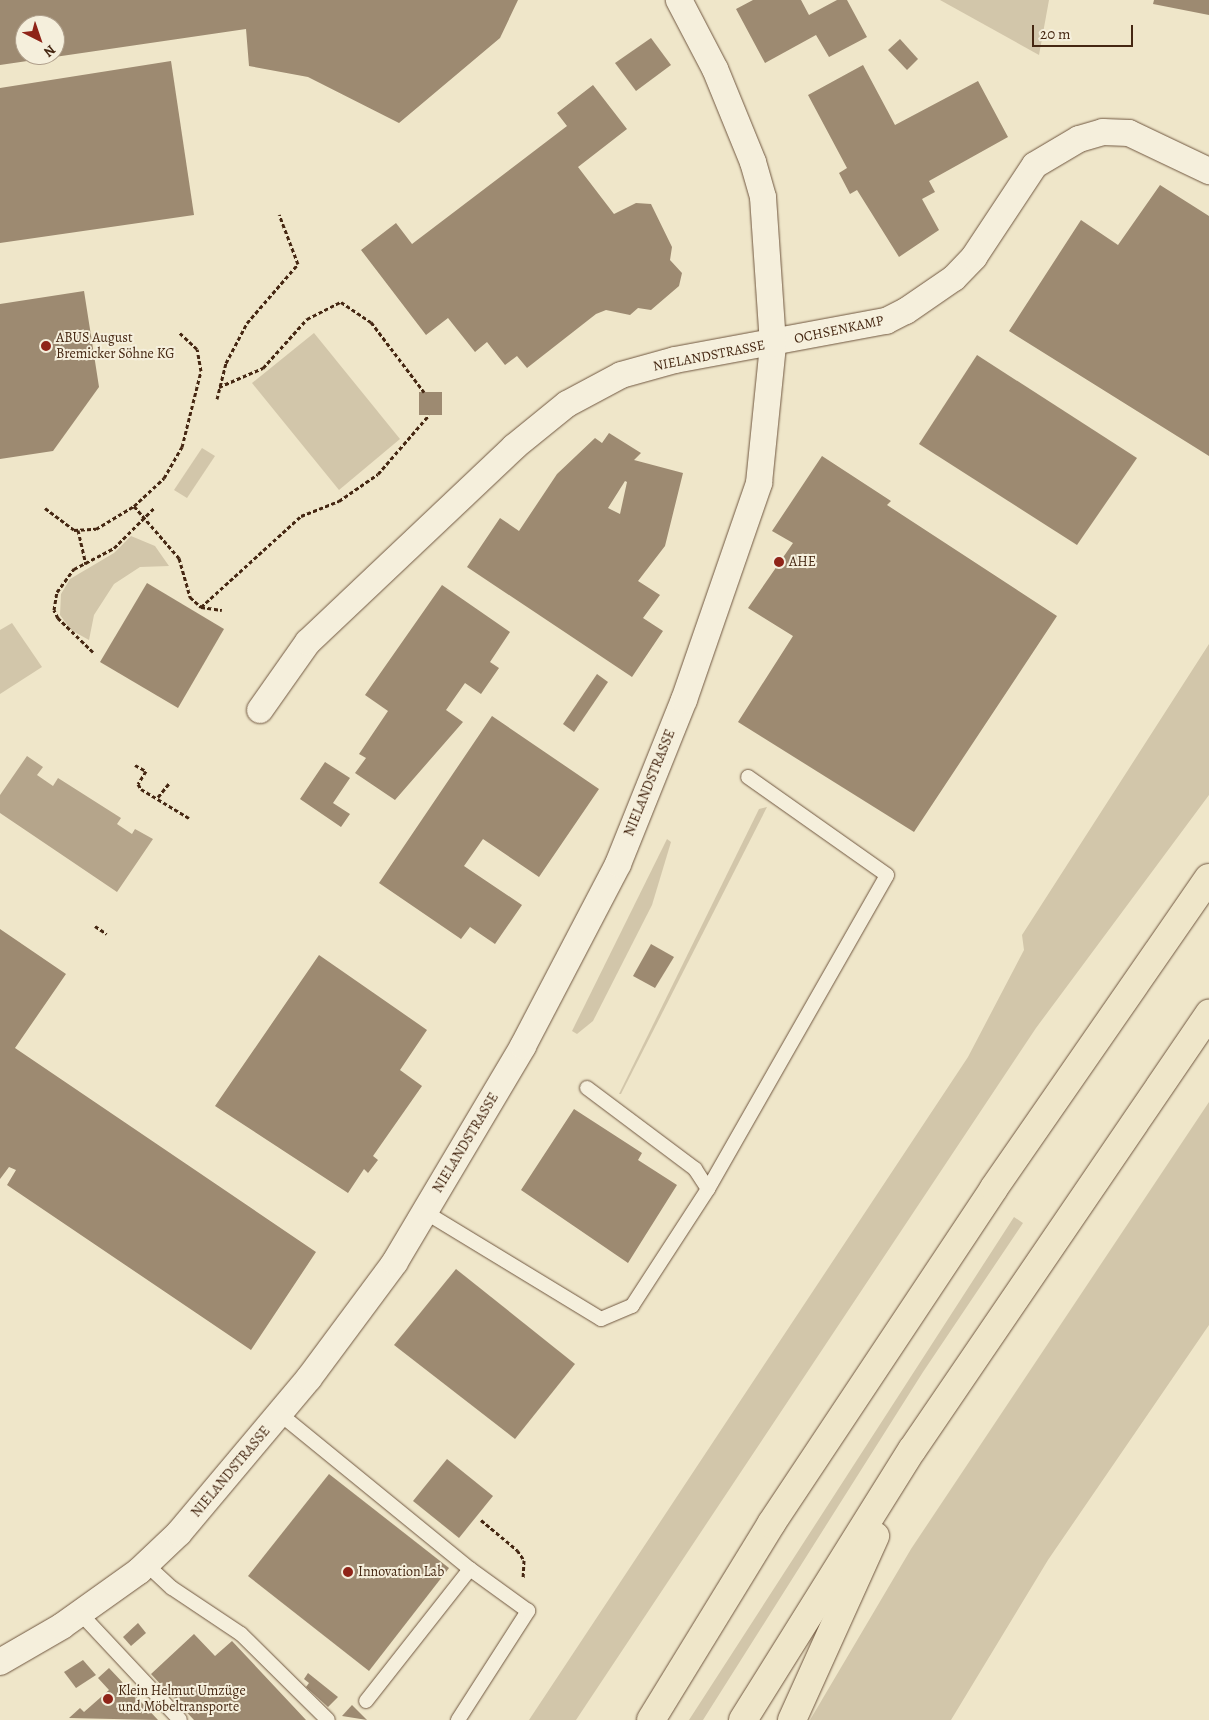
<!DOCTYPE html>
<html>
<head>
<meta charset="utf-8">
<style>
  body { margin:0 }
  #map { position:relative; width:1209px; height:1720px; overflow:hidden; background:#efe6c9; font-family:Alegreya,serif }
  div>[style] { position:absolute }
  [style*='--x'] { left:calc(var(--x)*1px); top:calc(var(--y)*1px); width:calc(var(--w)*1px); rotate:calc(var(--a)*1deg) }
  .green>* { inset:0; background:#d2c6aa }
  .water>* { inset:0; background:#b5a58b }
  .building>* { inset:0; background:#9d8a71 }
  .path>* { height:3px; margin-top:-1.5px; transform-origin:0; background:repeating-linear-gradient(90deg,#452712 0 4px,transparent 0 6.5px) }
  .roads { filter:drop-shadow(0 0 1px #705740) drop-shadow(0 0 1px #705740) }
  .service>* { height:14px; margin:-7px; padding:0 7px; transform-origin:7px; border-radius:7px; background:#f5efdc }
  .minor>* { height:26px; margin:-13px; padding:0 13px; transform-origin:13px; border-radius:13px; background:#f5efdc }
  .motorway>* { height:28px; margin:-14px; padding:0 14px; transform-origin:14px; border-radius:14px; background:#efe6c9 }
  .dots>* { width:14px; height:14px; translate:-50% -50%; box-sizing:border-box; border:2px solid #f5efdc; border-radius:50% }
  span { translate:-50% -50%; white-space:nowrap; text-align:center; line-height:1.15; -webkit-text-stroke:4px #f5efdc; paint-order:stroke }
  .street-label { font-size:14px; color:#452712 }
  .poi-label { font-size:14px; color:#452712 }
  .left { translate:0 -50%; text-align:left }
  .north { position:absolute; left:15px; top:15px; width:50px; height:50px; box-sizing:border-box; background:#f5efdc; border:1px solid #af9f8b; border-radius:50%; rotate:139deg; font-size:14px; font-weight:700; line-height:20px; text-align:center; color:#452712 }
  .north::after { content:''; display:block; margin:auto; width:18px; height:22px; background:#8f2418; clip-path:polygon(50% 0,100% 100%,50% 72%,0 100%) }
  .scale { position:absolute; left:1032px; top:25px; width:101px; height:22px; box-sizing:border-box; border:2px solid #452712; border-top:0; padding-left:6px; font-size:15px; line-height:18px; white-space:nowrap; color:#452712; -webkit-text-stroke:4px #f5efdc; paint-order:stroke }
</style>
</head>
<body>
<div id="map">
  <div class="green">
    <i style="clip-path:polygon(940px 0,1049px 0,1039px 55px)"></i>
    <i style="clip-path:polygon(314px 333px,400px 439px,339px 490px,252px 383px)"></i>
    <i style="clip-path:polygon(202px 448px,215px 456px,187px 498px,174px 490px)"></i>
    <i style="clip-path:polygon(131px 536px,155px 546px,169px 566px,140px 567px,114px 584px,94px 615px,89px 640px,71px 630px,60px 615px,61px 594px,70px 579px,114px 553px)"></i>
    <i style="clip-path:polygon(12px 623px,42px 667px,0 694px,0 630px)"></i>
    <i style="clip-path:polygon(1209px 644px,1209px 795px,1036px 1028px,576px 1720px,529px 1720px,968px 1057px,1024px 950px,1022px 935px)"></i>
    <i style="clip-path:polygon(767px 807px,621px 1094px,619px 1094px,759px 809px)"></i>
    <i style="clip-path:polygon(667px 839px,671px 842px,652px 905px,593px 1021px,577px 1034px,572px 1031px)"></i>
    <i style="clip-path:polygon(1209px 1102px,1209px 1325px,1048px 1560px,951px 1720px,810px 1720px,911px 1549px)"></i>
    <i style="clip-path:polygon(1014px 1217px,1023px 1223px,923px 1372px,703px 1720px,689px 1720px)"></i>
  </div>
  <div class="water">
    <i style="clip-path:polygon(27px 756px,43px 767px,37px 775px,53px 786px,58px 778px,121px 818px,117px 824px,132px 834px,135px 829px,153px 839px,117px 892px,0 813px,0 795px)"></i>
  </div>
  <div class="building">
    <i style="clip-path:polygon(evenodd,0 0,518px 0,500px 38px,399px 123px,308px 77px,249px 66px,246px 29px,0 65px,0 0,25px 25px,55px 25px,55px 55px,25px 55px,25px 25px)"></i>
    <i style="clip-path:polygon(753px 0,801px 0,809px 15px,837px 0,847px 0,867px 37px,829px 57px,816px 35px,765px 63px,736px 9px)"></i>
    <i style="clip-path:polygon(1154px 0,1209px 0,1209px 15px,1153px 4px)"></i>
    <i style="clip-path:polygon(651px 38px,671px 65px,636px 91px,615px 63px)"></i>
    <i style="clip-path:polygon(900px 39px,918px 59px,907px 70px,888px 50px)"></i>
    <i style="clip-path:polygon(171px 61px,194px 215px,0 243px,0 88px)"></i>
    <i style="clip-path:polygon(863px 65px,895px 125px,978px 81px,1008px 137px,929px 181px,935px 192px,922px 199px,939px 230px,899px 257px,857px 190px,850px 194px,839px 173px,847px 168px,808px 95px)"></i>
    <i style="clip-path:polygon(593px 85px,627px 129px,578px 167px,614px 214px,636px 203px,651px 204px,672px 247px,670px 260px,682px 273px,679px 286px,651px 310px,638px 308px,630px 315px,606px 310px,596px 314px,527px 368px,517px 356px,505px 365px,487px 342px,475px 352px,448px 318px,426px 335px,361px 250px,396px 223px,412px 244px,567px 126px,557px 113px)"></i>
    <i style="clip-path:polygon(1160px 185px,1209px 216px,1209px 456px,1009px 331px,1081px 220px,1118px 245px)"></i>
    <i style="clip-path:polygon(84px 291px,99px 387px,53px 451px,0 459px,0 304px)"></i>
    <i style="clip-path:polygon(977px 355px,1137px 458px,1077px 545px,919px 444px)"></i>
    <i style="clip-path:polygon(419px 392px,442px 392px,442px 415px,419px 415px)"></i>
    <i style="clip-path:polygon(evenodd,609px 433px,641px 453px,634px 460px,683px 473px,665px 546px,638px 581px,660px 595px,643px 618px,663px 631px,632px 677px,467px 567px,500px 518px,519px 531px,557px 474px,595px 438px,602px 443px,609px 433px,625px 481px,627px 482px,620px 514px,608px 508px,625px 481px)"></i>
    <i style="clip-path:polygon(822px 456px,891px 501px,887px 505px,1057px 616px,914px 832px,738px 722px,793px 636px,748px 608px,793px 543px,772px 531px)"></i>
    <i style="clip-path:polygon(147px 583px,224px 629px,178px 708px,100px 662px)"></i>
    <i style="clip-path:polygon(442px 585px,510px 632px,490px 662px,499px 668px,481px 694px,465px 683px,446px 710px,463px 722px,395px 800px,355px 773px,366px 758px,359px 754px,388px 711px,365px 695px)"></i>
    <i style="clip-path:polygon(597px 674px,608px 682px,574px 732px,563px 724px)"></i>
    <i style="clip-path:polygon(492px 716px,599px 789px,539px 877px,483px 839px,464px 866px,522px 905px,495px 944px,470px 927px,461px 939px,379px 883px)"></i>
    <i style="clip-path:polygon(325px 762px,350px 778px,333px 803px,350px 814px,341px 827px,300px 799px)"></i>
    <i style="clip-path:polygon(0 929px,66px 974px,15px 1048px,316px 1252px,251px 1350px,7px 1185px,16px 1170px,9px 1167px,0 1179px)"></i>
    <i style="clip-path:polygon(651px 944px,674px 957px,655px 988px,633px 976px)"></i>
    <i style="clip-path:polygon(319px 955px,427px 1030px,400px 1070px,422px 1086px,373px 1156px,378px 1160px,368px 1173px,364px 1169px,348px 1193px,215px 1106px)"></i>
    <i style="clip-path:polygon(574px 1109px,642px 1153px,638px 1160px,677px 1185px,628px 1263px,521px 1190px)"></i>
    <i style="clip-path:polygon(456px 1269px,575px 1364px,515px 1439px,394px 1345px)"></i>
    <i style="clip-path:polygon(447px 1459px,493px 1496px,459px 1538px,413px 1501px)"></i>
    <i style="clip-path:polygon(329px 1474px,449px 1568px,369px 1671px,248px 1576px)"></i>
    <i style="clip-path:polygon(138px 1623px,146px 1633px,131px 1646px,123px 1637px)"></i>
    <i style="clip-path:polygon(194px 1634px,215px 1656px,232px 1641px,306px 1720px,194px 1720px,151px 1674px)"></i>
    <i style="clip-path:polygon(83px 1660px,96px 1675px,76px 1688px,64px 1672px)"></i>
    <i style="clip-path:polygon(109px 1668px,158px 1720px,69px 1718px,80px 1708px,84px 1712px,109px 1690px,98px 1678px)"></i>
    <i style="clip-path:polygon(308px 1673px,338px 1697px,328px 1707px,306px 1687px,309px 1683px,304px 1679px)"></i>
    <i style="clip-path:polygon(352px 1705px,367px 1720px,342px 1716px)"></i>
  </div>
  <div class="path">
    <i style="--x:219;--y:387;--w:48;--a:-23.4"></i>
    <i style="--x:263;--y:368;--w:66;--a:-48.1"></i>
    <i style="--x:307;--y:319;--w:38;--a:-27"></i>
    <i style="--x:341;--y:302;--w:36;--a:34"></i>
    <i style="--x:371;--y:322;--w:88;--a:52.9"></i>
    <i style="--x:217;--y:399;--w:37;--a:-76"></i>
    <i style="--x:226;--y:363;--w:45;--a:-62.3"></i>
    <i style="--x:247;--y:323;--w:78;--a:-49.2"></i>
    <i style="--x:298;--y:264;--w:53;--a:-110.8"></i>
    <i style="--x:134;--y:506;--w:69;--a:49.1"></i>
    <i style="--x:179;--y:558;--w:41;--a:74.2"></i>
    <i style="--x:190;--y:597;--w:15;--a:42"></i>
    <i style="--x:201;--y:607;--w:21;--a:8"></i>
    <i style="--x:45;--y:508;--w:36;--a:37"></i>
    <i style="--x:74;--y:530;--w:22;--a:-3"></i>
    <i style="--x:96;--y:529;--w:44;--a:-31.2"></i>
    <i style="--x:134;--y:506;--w:41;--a:-43"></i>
    <i style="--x:164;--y:478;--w:36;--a:-60"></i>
    <i style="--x:182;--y:447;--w:78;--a:-76"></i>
    <i style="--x:201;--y:371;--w:22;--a:-100"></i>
    <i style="--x:197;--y:349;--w:25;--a:-137"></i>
    <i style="--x:78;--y:530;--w:35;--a:77"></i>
    <i style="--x:201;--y:607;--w:135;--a:-42.3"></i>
    <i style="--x:301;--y:516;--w:41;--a:-21.5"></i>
    <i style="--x:339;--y:501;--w:47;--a:-34.7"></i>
    <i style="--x:378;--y:474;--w:78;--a:-49.2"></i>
    <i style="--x:93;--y:652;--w:49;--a:-135.8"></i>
    <i style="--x:58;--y:618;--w:9;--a:-117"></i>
    <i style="--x:54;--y:610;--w:18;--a:-81"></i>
    <i style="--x:57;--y:592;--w:29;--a:-54"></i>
    <i style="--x:74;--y:569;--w:45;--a:-27.7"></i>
    <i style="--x:114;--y:548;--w:57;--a:-45"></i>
    <i style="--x:135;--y:765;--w:13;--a:29"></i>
    <i style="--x:146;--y:771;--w:15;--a:122"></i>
    <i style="--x:138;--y:784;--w:6;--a:59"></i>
    <i style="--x:141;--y:789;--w:56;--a:31.1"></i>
    <i style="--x:158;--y:797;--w:19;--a:-51"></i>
    <i style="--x:95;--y:926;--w:14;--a:34"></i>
    <i style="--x:481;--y:1520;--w:47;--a:39.8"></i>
    <i style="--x:517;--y:1550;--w:12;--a:55"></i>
    <i style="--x:524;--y:1560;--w:18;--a:93"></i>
  </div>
  <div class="roads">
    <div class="service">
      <i style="--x:708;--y:1189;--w:361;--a:-60.3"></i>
      <i style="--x:887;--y:875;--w:170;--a:-144.8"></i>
      <i style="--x:425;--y:1212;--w:206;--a:31.3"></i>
      <i style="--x:601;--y:1319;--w:34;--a:-23"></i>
      <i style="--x:632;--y:1306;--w:140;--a:-57"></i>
      <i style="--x:708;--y:1189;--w:24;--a:-123"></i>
      <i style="--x:695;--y:1169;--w:135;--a:-143.1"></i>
      <i style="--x:280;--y:1414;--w:245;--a:39.2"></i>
      <i style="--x:470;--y:1569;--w:168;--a:128.2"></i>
      <i style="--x:146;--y:1564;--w:35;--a:43"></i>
      <i style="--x:172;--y:1588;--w:83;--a:33.7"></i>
      <i style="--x:241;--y:1634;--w:122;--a:44.7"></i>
      <i style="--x:80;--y:1613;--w:146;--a:46.9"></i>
      <i style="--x:458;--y:1720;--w:130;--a:-57.3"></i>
      <i style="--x:528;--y:1611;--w:72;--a:-144.1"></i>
    </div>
    <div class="minor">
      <i style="--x:260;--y:710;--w:83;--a:-54.8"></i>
      <i style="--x:308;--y:642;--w:284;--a:-43.4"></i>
      <i style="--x:514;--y:447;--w:68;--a:-39.1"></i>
      <i style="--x:567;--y:404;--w:61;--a:-28.2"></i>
      <i style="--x:621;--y:375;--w:56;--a:-15.5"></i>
      <i style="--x:675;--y:360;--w:215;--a:-10.5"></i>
      <i style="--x:886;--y:321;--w:22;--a:-27"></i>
      <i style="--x:906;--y:311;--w:58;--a:-34.5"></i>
      <i style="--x:954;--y:278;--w:29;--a:-46"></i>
      <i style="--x:974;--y:257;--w:110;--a:-56.5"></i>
      <i style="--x:1035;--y:165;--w:51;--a:-30.6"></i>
      <i style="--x:1079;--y:139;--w:25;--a:-16"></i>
      <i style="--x:1103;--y:132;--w:26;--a:2"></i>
      <i style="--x:1129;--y:133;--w:89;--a:25.4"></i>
      <i style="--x:0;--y:1662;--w:72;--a:-30.1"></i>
      <i style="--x:62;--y:1626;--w:95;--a:-35.5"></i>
      <i style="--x:139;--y:1571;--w:55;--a:-43.5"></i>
      <i style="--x:179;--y:1533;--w:202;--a:-50"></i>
      <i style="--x:309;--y:1378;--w:144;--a:-53.4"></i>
      <i style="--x:395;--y:1262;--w:251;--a:-59.3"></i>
      <i style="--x:523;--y:1046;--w:205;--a:-62.4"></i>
      <i style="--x:618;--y:864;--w:177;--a:-68.1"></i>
      <i style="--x:684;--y:700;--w:230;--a:-70.9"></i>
      <i style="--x:759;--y:483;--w:140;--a:-84.2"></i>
      <i style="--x:773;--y:344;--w:147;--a:-93.9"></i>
      <i style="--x:763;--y:197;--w:36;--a:-106"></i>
      <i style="--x:753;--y:162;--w:100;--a:-112.2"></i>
      <i style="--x:715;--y:69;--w:78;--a:-117.6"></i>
    </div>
    <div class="motorway">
      <i style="--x:651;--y:1720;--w:230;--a:-58.5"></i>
      <i style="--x:771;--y:1524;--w:403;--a:-56.4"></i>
      <i style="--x:994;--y:1188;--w:377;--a:-55.3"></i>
      <i style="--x:743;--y:1720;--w:319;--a:-58"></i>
      <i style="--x:912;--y:1450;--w:528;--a:-55.74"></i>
      <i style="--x:792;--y:1720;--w:202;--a:-65.7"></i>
    </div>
  </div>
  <div class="dots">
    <i style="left:46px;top:346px;background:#8f2418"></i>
    <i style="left:779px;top:562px;background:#8f2418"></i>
    <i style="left:348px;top:1572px;background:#8f2418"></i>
    <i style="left:108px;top:1699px;background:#8f2418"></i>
  </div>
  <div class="street-label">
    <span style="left:839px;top:330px;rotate:-12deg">OCHSENKAMP</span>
    <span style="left:709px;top:356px;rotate:-11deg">NIELANDSTRASSE</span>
    <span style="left:650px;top:783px;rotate:-68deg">NIELANDSTRASSE</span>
    <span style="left:466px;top:1143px;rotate:-59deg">NIELANDSTRASSE</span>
    <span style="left:231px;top:1472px;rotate:-50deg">NIELANDSTRASSE</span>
  </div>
  <div class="poi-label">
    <span class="left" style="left:56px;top:346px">ABUS August<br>Bremicker Söhne KG</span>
    <span class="left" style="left:789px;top:562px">AHE</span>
    <span class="left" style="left:358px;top:1572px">Innovation Lab</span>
    <span class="left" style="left:118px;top:1699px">Klein Helmut Umzüge<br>und Möbeltransporte</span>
  </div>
  <div class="north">N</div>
  <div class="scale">20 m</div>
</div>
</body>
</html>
